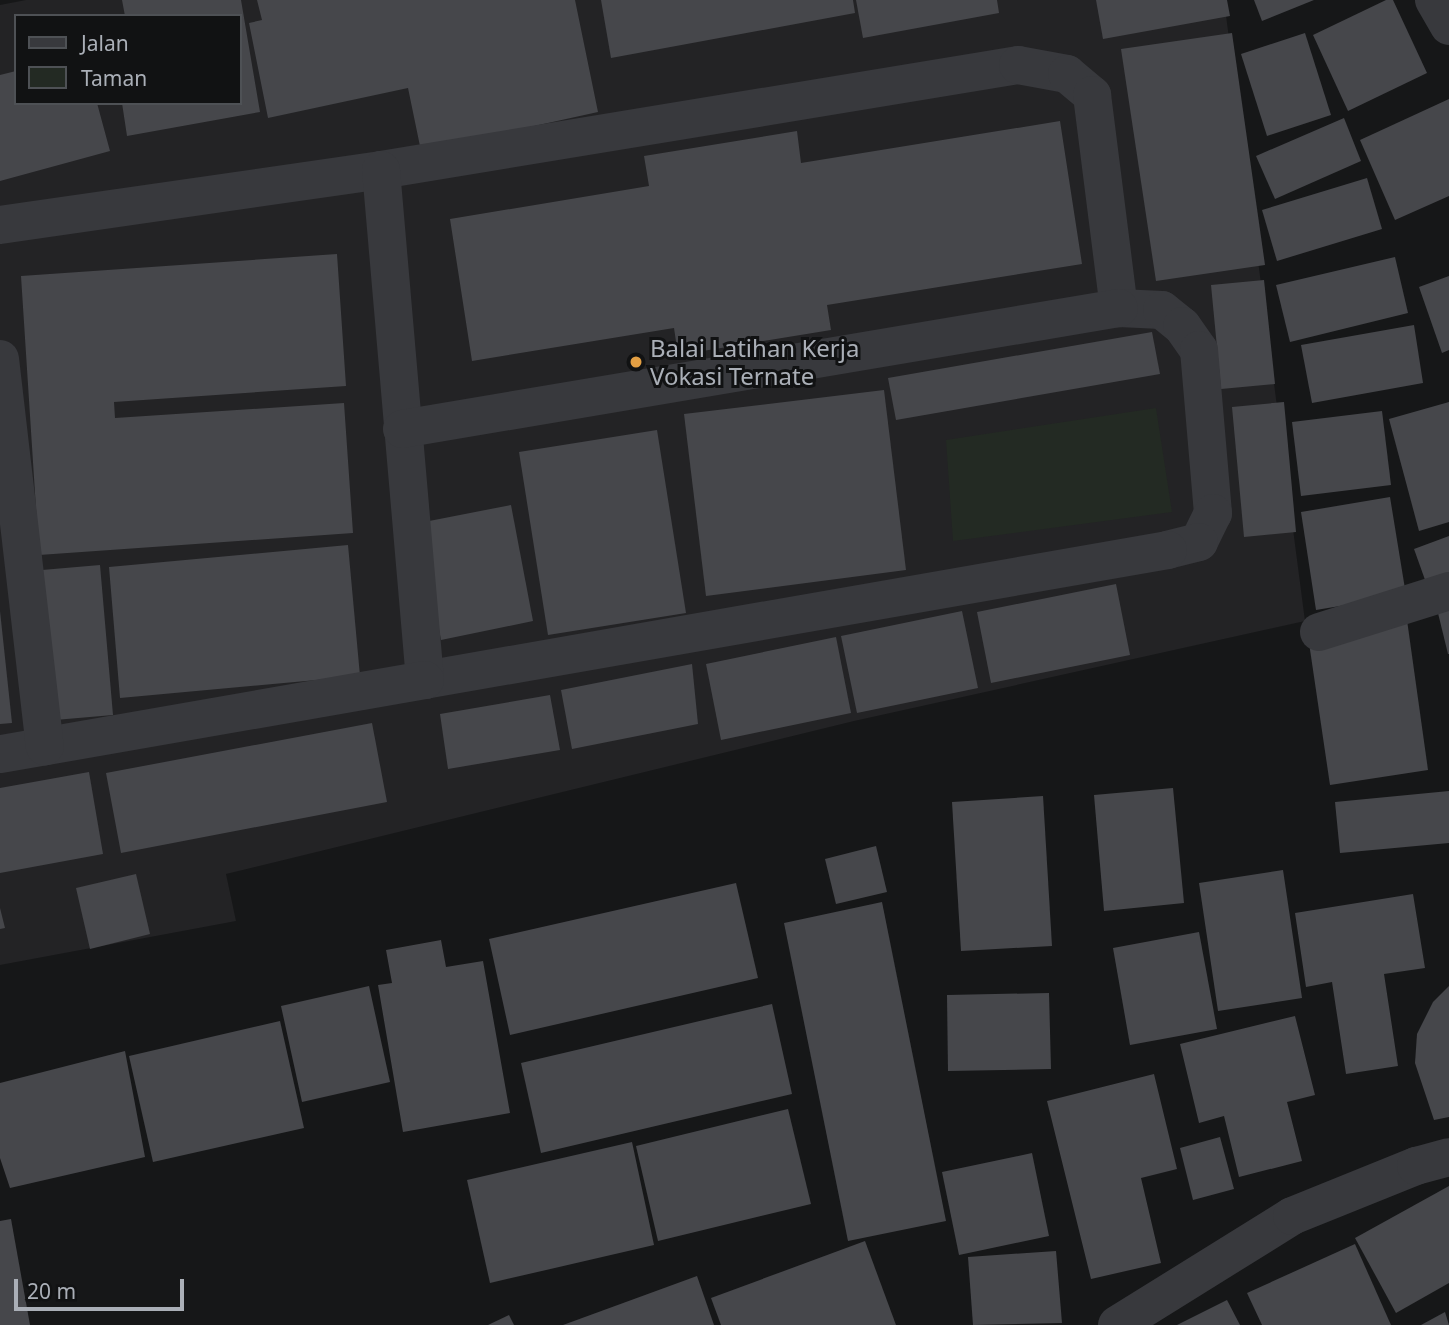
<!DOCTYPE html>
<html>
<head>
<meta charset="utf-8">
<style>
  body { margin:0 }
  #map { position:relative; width:1449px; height:1325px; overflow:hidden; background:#161718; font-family:"Noto Sans",sans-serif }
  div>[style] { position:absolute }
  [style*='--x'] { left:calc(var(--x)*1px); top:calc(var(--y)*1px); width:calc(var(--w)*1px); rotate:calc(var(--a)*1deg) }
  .built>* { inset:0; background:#232325 }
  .green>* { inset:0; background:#232a23 }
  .building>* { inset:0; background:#46474b }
  .street>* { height:38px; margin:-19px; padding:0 19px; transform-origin:19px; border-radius:19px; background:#38393d }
  .dots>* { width:19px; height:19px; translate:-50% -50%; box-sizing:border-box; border:4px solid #111213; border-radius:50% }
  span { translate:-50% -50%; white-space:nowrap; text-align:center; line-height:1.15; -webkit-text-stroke:6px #111213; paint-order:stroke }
  .poi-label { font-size:24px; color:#aaafb7 }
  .left { translate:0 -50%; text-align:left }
  .legend { position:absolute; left:14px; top:14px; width:228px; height:91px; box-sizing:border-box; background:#111213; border:2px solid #4e5155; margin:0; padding:9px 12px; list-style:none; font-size:21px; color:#aaafb7 }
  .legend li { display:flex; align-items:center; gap:14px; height:35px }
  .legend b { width:35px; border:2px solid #4e5155 }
  .scale { position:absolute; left:14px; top:1279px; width:170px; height:32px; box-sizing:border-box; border:4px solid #aaafb7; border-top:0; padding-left:9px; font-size:21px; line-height:24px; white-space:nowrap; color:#aaafb7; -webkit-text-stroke:5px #111213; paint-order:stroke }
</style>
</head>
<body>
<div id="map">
  <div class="built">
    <i style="clip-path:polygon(evenodd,26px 0,1224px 0,1305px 621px,854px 721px,226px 874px,236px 921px,0 965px,0 5px,26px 0,16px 16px,240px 16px,240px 103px,16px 103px,16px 16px)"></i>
  </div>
  <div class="green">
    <i style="clip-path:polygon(1156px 408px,1172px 512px,953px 541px,946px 440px)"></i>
  </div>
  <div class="building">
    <i style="clip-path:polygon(122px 0,241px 0,260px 112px,127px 136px,122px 103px,240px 103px,240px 16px,125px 16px)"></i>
    <i style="clip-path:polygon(257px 0,575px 0,598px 112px,421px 151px,408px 88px,268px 118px,249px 23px,262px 20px)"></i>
    <i style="clip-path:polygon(601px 0,853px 0,855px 13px,611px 58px)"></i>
    <i style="clip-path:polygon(856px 0,997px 0,999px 13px,863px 38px)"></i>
    <i style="clip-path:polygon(1096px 0,1227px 0,1230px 16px,1103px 39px)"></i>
    <i style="clip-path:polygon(1254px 0,1314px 0,1262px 21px)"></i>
    <i style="clip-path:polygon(1386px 0,1393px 0,1427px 73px,1348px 111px,1313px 35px)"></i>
    <i style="clip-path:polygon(1232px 33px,1265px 265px,1156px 281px,1121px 49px)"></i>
    <i style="clip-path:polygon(1305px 33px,1331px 115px,1267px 136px,1241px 54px)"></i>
    <i style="clip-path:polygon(16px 71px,16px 103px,97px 103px,110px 151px,0 181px,0 75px)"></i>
    <i style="clip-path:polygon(1449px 99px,1449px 196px,1395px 220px,1360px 140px)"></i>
    <i style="clip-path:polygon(1344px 118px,1361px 161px,1275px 199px,1256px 156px)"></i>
    <i style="clip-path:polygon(1060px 121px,1082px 264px,827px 305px,831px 330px,678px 355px,674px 328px,472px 361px,450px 219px,649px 186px,644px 156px,797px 131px,801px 163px)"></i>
    <i style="clip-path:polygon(1367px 178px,1382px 229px,1277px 261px,1262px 210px)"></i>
    <i style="clip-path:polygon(337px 254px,346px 386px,114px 402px,115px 418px,344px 403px,353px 533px,39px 555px,21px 276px)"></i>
    <i style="clip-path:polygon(1395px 257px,1408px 313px,1290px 342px,1276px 285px)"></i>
    <i style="clip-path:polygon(1449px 276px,1449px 350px,1442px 353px,1419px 287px)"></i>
    <i style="clip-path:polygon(1264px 280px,1275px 384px,1221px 389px,1211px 285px)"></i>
    <i style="clip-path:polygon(1414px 325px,1423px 383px,1312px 403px,1301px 345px)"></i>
    <i style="clip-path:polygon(1152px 332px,1160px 374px,896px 420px,888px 378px)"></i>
    <i style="clip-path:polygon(884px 390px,906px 570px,706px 596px,684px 414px)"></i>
    <i style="clip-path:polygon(1284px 402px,1296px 532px,1244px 537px,1232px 407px)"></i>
    <i style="clip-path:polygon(1449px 402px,1449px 522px,1419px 531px,1389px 419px)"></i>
    <i style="clip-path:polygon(1382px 411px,1391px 485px,1301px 496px,1292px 422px)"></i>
    <i style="clip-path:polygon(657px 430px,686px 613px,548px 635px,519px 452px)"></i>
    <i style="clip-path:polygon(1390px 497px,1406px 595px,1316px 610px,1301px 512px)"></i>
    <i style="clip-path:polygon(511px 505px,533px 621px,441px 640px,419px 523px)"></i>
    <i style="clip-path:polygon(1449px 536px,1449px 584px,1429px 591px,1414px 549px)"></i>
    <i style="clip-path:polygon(348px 545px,360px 676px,120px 698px,109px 567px)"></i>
    <i style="clip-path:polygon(100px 565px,113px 715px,55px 720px,42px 570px)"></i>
    <i style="clip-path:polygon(1116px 584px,1130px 655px,991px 683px,977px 612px)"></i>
    <i style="clip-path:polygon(1449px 606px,1449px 654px,1448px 654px,1437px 609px)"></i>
    <i style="clip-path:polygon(0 611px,12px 723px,0 724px)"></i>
    <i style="clip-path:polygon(962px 611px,978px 688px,857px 713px,841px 636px)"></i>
    <i style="clip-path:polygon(1407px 620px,1428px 770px,1330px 785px,1308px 636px)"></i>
    <i style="clip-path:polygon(836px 637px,851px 713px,721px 740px,706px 664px)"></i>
    <i style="clip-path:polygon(692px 664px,698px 724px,572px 749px,561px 690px)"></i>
    <i style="clip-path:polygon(550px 695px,560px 750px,448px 769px,440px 714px)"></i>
    <i style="clip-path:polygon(372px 723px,387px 802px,121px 853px,106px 773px)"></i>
    <i style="clip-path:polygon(89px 772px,103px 854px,0 873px,0 788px)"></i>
    <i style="clip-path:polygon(1173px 788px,1184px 903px,1104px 911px,1094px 795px)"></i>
    <i style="clip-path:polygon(1449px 791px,1449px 843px,1340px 853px,1335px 802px)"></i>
    <i style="clip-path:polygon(1043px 796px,1052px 946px,961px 951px,952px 802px)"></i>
    <i style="clip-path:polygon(876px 846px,887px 892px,836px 904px,825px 859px)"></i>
    <i style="clip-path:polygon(1283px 870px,1302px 998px,1218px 1011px,1199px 883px)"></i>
    <i style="clip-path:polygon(136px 874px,150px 934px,90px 949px,76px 888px)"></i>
    <i style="clip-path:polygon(736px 883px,758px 978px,510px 1035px,489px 939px)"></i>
    <i style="clip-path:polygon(1413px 894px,1425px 968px,1384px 974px,1398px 1066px,1346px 1074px,1332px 982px,1306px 987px,1295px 913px)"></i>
    <i style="clip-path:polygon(882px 902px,946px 1221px,848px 1241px,784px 923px)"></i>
    <i style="clip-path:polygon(0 908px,5px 928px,0 929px)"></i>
    <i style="clip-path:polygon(1199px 932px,1217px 1029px,1130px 1045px,1113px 948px)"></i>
    <i style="clip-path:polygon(441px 940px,446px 967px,483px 961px,510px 1113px,403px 1132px,378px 985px,392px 983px,386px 950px)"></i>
    <i style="clip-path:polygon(369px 986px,390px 1082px,302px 1102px,281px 1006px)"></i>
    <i style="clip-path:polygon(1449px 986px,1449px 1117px,1434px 1120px,1415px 1063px,1417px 1034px,1433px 1002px)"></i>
    <i style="clip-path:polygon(1049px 993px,1051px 1069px,948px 1071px,947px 995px)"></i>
    <i style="clip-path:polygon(772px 1004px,792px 1094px,541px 1153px,521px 1063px)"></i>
    <i style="clip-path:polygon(1295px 1016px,1315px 1095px,1287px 1102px,1302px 1161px,1239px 1177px,1224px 1116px,1199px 1123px,1180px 1044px)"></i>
    <i style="clip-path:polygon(280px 1021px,304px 1128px,153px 1162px,129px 1056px)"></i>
    <i style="clip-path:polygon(125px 1051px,145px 1157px,10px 1188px,0 1158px,0 1083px)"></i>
    <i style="clip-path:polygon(1154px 1074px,1177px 1169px,1141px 1178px,1161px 1263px,1091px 1279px,1047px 1101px)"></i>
    <i style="clip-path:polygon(788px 1109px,811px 1204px,658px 1241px,636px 1146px)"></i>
    <i style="clip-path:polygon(1220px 1137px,1234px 1189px,1193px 1200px,1180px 1148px)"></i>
    <i style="clip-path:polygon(632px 1142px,654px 1245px,490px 1283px,467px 1180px)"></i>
    <i style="clip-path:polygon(1032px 1153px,1049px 1236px,959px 1255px,942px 1172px)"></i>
    <i style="clip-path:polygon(1449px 1186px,1449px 1283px,1396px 1313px,1355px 1238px)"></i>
    <i style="clip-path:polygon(11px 1219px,30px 1325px,0 1325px,0 1221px)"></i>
    <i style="clip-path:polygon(865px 1241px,896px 1325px,721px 1325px,711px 1298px)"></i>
    <i style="clip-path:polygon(1355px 1244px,1391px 1325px,1262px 1325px,1247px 1293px)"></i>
    <i style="clip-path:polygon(1056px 1251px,1062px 1323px,973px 1325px,968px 1257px)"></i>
    <i style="clip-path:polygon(697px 1276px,714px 1325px,563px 1325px)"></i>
    <i style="clip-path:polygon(1227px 1300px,1240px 1325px,1177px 1325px)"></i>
    <i style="clip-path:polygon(1445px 1312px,1449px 1325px,1421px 1325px)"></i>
    <i style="clip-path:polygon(509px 1315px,514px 1325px,488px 1325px)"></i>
  </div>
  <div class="street">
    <i style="--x:1434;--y:0;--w:30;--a:60"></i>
    <i style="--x:381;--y:170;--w:646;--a:-9.36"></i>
    <i style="--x:1018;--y:65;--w:50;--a:10.4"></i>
    <i style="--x:1067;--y:74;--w:33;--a:40"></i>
    <i style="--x:1092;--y:95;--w:215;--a:82.8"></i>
    <i style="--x:1119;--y:308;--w:43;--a:2.7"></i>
    <i style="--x:1162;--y:310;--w:26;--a:39"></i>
    <i style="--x:1182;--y:326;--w:29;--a:55"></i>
    <i style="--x:1199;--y:350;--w:164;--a:85.1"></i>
    <i style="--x:1213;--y:513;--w:32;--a:116"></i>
    <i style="--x:1199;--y:542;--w:32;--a:166"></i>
    <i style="--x:1168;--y:550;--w:754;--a:170.08"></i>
    <i style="--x:0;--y:225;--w:385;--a:-8.2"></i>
    <i style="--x:381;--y:170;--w:512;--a:85.07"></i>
    <i style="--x:425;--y:680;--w:431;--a:170.1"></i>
    <i style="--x:0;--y:359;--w:390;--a:83.4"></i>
    <i style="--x:402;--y:429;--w:727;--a:-9.58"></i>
    <i style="--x:1319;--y:632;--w:136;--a:-17.5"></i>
    <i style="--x:1117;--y:1325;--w:206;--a:-31.9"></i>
    <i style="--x:1292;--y:1216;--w:134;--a:-22"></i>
    <i style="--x:1416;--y:1166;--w:34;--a:-15"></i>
  </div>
  <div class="dots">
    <i style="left:636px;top:362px;background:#e39f43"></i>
  </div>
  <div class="poi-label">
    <span class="left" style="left:650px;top:362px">Balai Latihan Kerja<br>Vokasi Ternate</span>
  </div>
  <ul class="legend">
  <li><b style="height:9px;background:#38393d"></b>Jalan</li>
  <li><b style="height:19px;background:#232a23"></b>Taman</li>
  </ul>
  <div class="scale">20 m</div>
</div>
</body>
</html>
